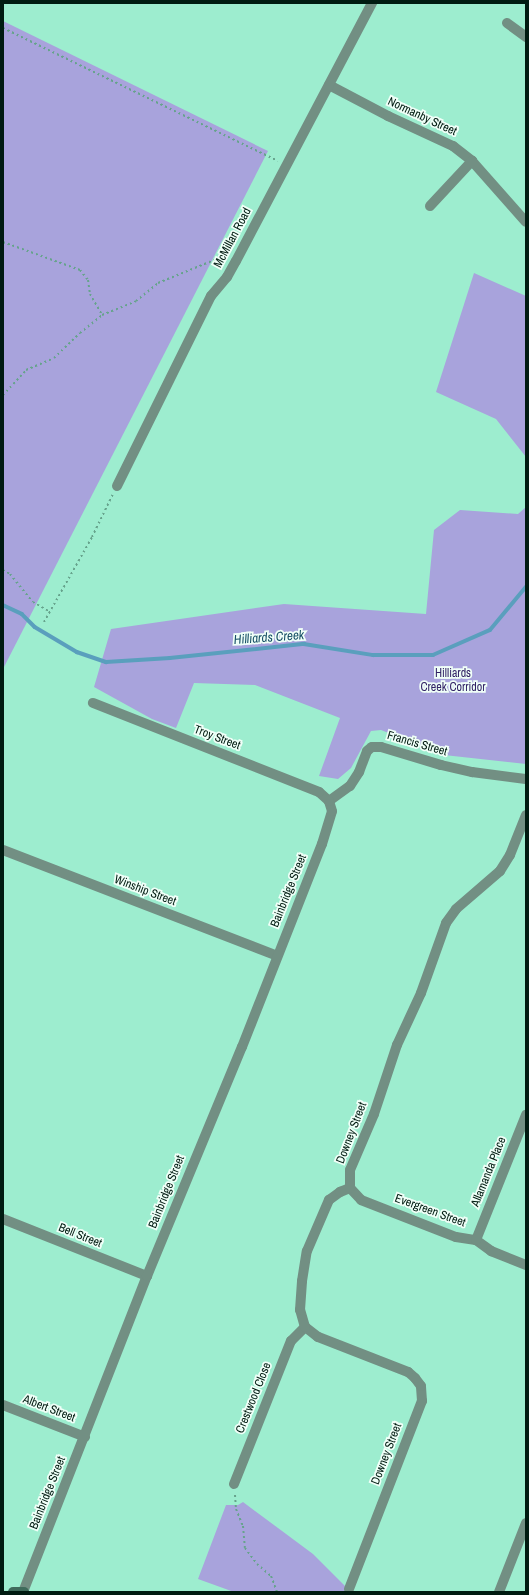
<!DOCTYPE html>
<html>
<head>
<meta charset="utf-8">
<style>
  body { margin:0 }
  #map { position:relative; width:529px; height:1595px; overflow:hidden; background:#9dedcf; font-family:"Archivo Narrow",sans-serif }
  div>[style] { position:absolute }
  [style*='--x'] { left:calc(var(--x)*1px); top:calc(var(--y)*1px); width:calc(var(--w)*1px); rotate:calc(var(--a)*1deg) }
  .forest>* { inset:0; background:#a8a3dc }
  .stream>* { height:3.5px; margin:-1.75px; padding:0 1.75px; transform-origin:1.75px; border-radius:1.75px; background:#5a9fbd }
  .path>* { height:2px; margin-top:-1px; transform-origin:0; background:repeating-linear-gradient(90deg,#66a38c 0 2px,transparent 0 5px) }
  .minor>* { height:10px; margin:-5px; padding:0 5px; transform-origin:5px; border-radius:5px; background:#728f83 }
  .secondary>* { height:10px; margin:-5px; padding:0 5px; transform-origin:5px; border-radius:5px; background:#3f6b5b }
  span { translate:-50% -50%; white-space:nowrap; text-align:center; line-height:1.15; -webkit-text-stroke:3.5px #f0fff8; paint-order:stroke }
  .street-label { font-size:12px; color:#001b11 }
  .park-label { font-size:12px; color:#312265 }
  .water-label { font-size:13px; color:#154e64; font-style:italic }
  .frame { position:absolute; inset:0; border:4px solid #001b11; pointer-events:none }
</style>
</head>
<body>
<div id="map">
  <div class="forest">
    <i style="clip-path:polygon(3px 21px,268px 151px,3px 669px)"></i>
    <i style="clip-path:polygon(474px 273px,526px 296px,526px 457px,496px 419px,436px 392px)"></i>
    <i style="clip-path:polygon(526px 507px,526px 764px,444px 755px,381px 730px,371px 731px,351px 768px,338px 779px,319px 776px,340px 718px,255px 685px,194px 683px,176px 728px,152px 719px,94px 687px,111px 629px,284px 604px,426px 614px,434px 530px,460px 510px,518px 514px)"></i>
    <i style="clip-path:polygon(243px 1502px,313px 1554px,346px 1587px,344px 1592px,234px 1592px,198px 1579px,226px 1505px,238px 1505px)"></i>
  </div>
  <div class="stream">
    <i style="--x:3;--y:605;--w:21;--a:25"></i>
    <i style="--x:22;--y:614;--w:18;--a:45"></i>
    <i style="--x:35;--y:627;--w:49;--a:30.8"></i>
    <i style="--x:77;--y:652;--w:31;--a:19"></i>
    <i style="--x:106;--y:662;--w:64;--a:-3.6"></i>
    <i style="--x:170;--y:658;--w:135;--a:-6"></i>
    <i style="--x:304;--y:644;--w:70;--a:9.1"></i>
    <i style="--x:373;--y:655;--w:60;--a:0"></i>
    <i style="--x:433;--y:655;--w:62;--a:-23.7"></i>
    <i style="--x:490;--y:630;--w:56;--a:-50.1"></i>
  </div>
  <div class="path">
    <i style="--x:3;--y:28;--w:305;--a:25.8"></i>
    <i style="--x:3;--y:242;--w:82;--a:20"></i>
    <i style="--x:80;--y:270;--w:13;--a:51"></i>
    <i style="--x:88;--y:280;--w:14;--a:82"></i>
    <i style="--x:90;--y:294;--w:24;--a:60"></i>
    <i style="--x:3;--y:395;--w:34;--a:-47"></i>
    <i style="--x:26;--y:370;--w:30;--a:-23"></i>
    <i style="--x:54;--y:358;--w:36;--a:-44"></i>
    <i style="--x:80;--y:333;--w:28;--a:-39"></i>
    <i style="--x:102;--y:315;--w:37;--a:-22"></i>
    <i style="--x:136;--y:301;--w:28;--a:-39"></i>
    <i style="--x:158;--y:283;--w:66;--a:-22.3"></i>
    <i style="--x:219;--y:258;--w:6;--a:9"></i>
    <i style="--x:3;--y:570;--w:8;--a:30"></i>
    <i style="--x:10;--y:574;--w:36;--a:51"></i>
    <i style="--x:33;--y:602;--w:20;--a:30"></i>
    <i style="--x:44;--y:622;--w:98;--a:-60.5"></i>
    <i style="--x:92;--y:537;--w:48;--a:-64"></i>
    <i style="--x:235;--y:1495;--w:14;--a:86"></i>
    <i style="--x:236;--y:1509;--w:18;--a:68"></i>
    <i style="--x:243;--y:1526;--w:22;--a:85"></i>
    <i style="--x:245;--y:1548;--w:20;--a:53"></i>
    <i style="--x:257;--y:1564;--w:18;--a:41"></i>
    <i style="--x:271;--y:1576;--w:17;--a:69"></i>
  </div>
  <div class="minor">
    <i style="--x:507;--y:23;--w:24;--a:36"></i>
    <i style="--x:329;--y:85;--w:67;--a:27.7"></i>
    <i style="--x:388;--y:116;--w:72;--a:24.8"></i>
    <i style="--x:453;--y:146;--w:24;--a:38"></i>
    <i style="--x:472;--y:161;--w:81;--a:48.5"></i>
    <i style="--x:430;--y:206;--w:62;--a:-47"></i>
    <i style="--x:117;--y:486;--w:212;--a:-63.7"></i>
    <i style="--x:211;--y:296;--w:25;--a:-50"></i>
    <i style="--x:227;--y:277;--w:18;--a:-61"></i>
    <i style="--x:236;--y:261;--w:292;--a:-62.2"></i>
    <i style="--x:329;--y:801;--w:26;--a:-36"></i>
    <i style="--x:350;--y:786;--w:17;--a:-57"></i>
    <i style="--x:359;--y:772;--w:22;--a:-69"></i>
    <i style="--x:367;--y:751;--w:6;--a:-39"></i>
    <i style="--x:372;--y:747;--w:9;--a:0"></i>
    <i style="--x:381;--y:747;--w:63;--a:16.7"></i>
    <i style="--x:441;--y:765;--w:32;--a:13"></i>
    <i style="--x:472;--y:772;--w:54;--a:7.4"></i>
    <i style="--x:3;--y:850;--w:294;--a:21.1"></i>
    <i style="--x:350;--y:1188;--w:16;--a:47"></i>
    <i style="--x:361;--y:1200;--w:102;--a:21.3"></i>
    <i style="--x:456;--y:1237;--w:20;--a:9"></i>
    <i style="--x:476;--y:1240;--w:19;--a:36"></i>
    <i style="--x:491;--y:1251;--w:38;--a:22"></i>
    <i style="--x:3;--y:1219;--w:155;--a:21.6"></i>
    <i style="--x:476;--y:1240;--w:135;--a:-68.2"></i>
    <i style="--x:3;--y:1405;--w:88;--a:21.3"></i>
    <i style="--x:234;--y:1484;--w:154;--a:-68.3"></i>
    <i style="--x:291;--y:1341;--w:20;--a:-45"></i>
    <i style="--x:349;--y:1589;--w:202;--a:-68.8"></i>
    <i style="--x:422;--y:1401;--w:15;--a:-94"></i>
    <i style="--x:421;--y:1386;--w:10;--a:-127"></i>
    <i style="--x:415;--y:1378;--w:9;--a:-139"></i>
    <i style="--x:408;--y:1372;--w:97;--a:-158.7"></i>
    <i style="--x:318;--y:1337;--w:16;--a:-142"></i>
    <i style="--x:305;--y:1327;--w:18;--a:-106"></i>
    <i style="--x:300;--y:1310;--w:29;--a:-86"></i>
    <i style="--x:302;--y:1281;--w:30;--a:-81"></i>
    <i style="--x:307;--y:1251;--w:56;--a:-66.7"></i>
    <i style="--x:329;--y:1200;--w:14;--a:-36"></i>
    <i style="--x:340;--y:1192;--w:11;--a:-22"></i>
    <i style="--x:350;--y:1188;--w:18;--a:-90"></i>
    <i style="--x:350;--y:1170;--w:61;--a:-66.8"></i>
    <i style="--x:374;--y:1114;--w:73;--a:-71.6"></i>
    <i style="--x:397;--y:1045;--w:57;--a:-65.2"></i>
    <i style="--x:421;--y:993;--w:74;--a:-70.3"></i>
    <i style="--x:446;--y:923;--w:17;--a:-54"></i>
    <i style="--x:456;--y:909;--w:58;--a:-40.8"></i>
    <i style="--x:500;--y:871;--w:19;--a:-58"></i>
    <i style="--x:510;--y:855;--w:43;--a:-68.2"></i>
    <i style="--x:23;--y:1592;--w:339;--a:-68.6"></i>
    <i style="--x:147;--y:1276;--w:248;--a:-67.5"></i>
    <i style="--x:242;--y:1047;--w:218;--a:-68.5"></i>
    <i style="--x:322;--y:844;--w:34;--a:-73"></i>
    <i style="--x:332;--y:811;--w:10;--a:-107"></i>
    <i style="--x:329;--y:801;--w:13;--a:-138"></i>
    <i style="--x:319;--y:792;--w:243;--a:-158.5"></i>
    <i style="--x:499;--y:1592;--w:74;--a:-68.6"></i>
  </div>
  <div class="secondary">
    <i style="--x:13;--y:1592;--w:11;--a:0"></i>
  </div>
  <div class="street-label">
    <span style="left:422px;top:117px;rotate:25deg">Normanby Street</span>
    <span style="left:233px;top:238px;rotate:-62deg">McMillan Road</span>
    <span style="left:217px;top:738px;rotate:21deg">Troy Street</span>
    <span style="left:417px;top:744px;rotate:16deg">Francis Street</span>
    <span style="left:145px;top:891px;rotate:21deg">Winship Street</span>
    <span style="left:289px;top:891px;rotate:-68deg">Bainbridge Street</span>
    <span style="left:352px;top:1133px;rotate:-69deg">Downey Street</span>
    <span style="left:489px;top:1172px;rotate:-68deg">Allamanda Place</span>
    <span style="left:167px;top:1192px;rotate:-68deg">Bainbridge Street</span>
    <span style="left:430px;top:1211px;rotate:20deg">Evergreen Street</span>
    <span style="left:80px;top:1236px;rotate:22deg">Bell Street</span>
    <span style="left:254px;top:1398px;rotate:-68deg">Crestwood Close</span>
    <span style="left:49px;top:1409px;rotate:21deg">Albert Street</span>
    <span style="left:387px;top:1454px;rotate:-69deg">Downey Street</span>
    <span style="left:48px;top:1493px;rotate:-68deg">Bainbridge Street</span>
  </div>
  <div class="park-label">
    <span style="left:453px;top:681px">Hilliards<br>Creek Corridor</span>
  </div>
  <div class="water-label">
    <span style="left:269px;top:638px;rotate:-4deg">Hilliards Creek</span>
  </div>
  <div class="frame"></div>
</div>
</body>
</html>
